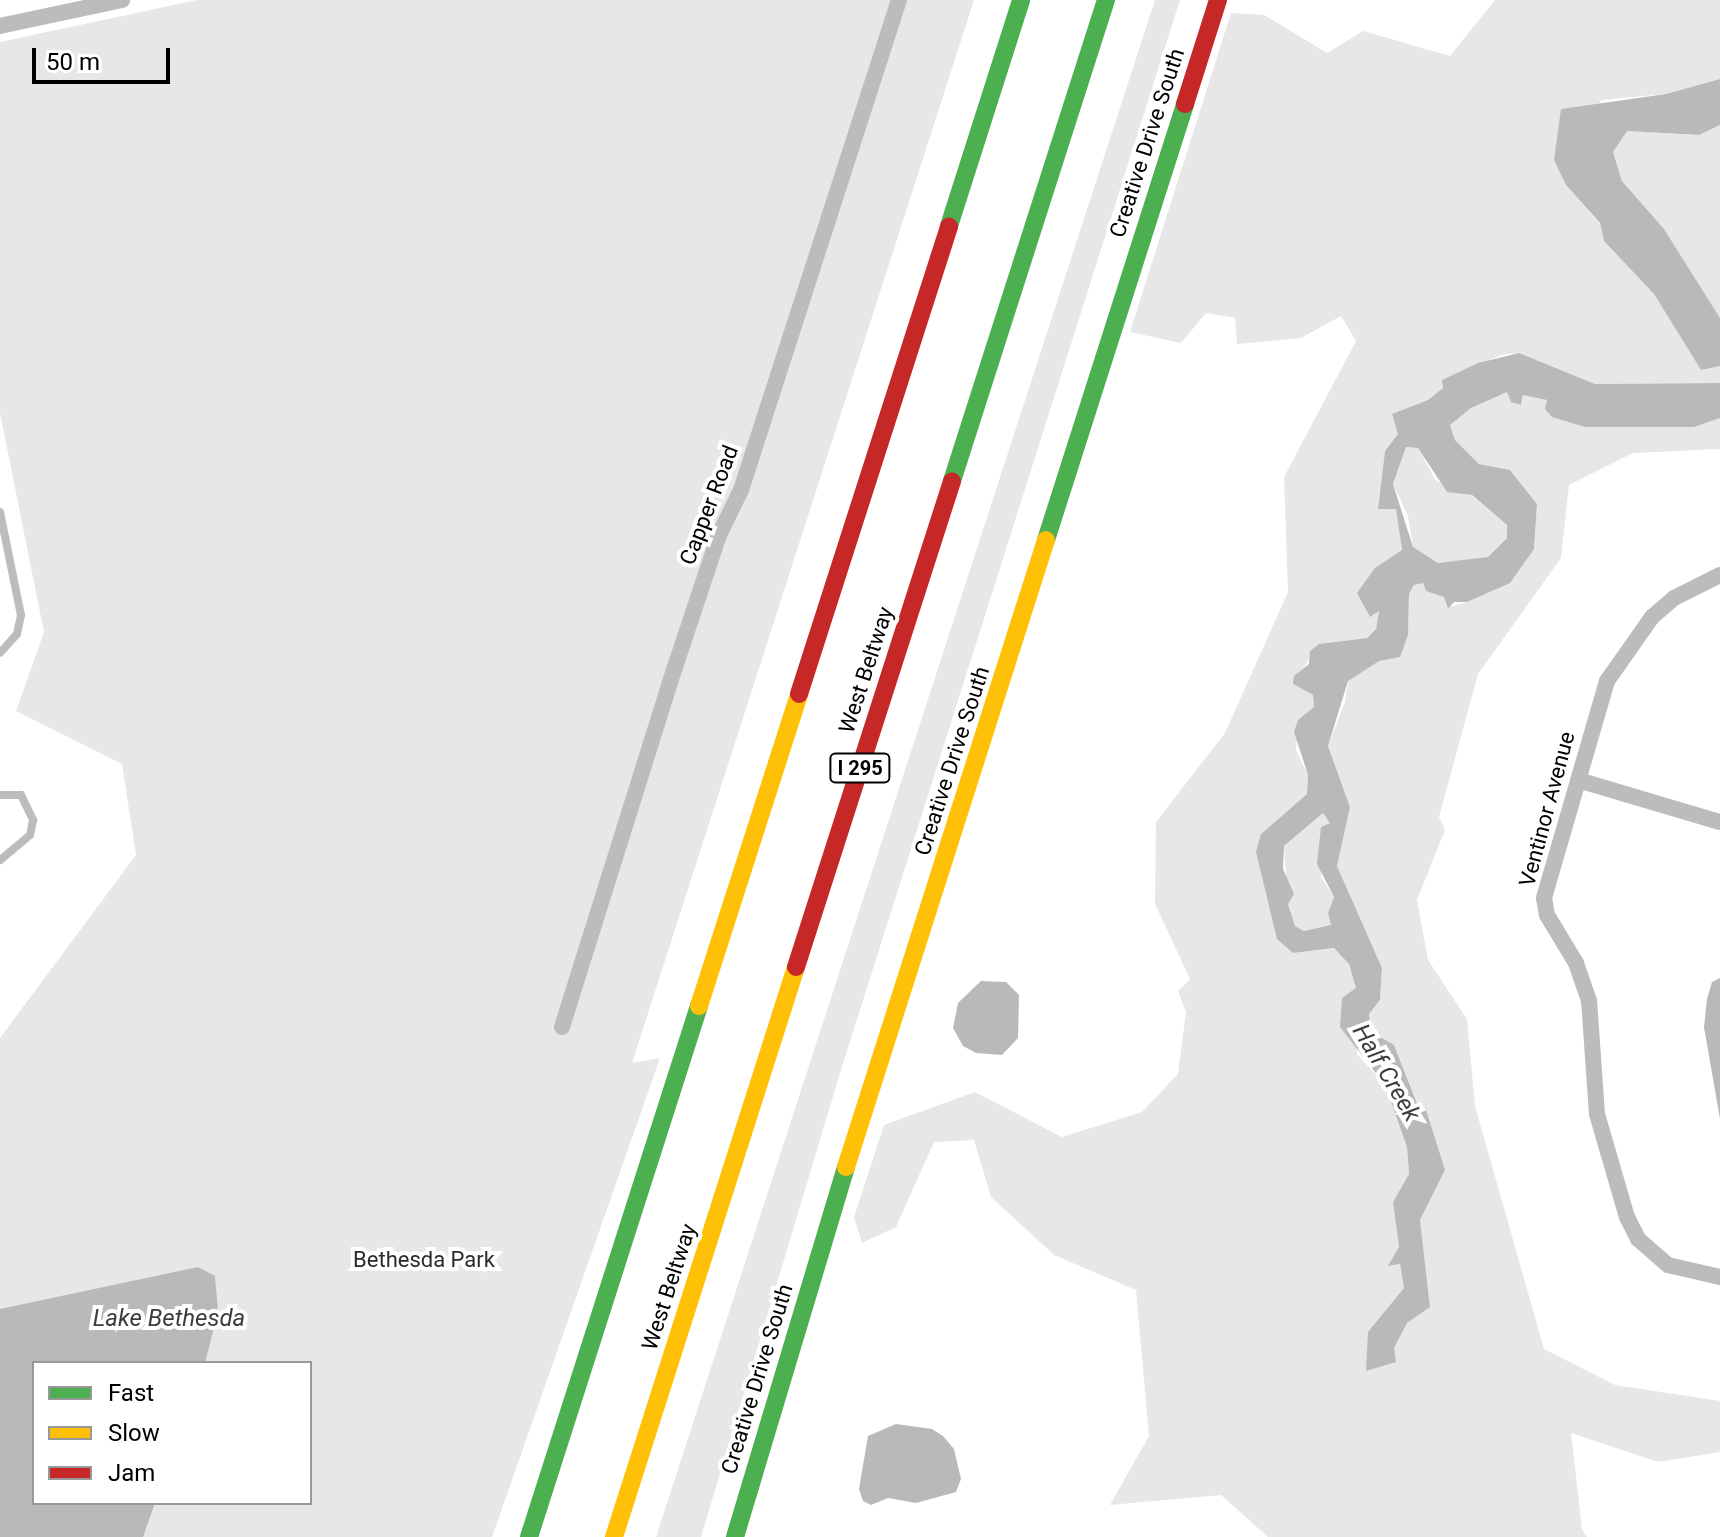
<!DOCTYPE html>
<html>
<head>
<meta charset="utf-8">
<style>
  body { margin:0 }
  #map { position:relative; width:1720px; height:1537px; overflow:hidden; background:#fff; font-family:Roboto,sans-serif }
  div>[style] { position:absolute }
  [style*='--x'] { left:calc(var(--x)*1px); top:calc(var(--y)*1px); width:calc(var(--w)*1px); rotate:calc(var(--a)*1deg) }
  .green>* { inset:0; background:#e7e7e7 }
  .water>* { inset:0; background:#b9b9b9 }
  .lane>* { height:8px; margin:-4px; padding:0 4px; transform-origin:4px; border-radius:4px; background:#bcbcbc }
  .street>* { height:16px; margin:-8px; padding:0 8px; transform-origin:8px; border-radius:8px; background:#bcbcbc }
  .fast>* { height:18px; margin:-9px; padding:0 9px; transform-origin:9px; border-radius:9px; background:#4caf50 }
  .slow>* { height:18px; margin:-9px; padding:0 9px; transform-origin:9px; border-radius:9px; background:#ffc107 }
  .jam>* { height:18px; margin:-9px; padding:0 9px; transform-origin:9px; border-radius:9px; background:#c62828 }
  span { translate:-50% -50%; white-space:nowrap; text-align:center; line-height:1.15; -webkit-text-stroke:8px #fff; paint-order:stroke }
  .shield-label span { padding:2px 6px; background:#fff; border:2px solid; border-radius:6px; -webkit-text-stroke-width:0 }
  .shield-label { font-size:20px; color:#000; font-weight:700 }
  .street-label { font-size:22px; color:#000 }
  .park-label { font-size:22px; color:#2b2b2b }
  .water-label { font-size:24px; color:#3c3c3c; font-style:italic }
  .legend { position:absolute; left:32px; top:1361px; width:280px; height:144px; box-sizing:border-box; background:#fff; border:2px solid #999; margin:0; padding:10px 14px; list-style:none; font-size:24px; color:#000 }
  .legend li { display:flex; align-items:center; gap:16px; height:40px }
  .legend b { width:40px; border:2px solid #999 }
  .scale { position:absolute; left:32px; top:48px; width:138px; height:36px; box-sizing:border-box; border:4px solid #000; border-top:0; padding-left:10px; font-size:24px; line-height:28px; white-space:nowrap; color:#000; -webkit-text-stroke:6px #fff; paint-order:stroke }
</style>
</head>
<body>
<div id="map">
  <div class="green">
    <i style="clip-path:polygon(evenodd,197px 0,974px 0,632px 1063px,660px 1058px,492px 1537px,0 1537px,0 1038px,136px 855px,122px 764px,16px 711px,44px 632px,0 413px,0 42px,197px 0,34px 1363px,310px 1363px,310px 1503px,34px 1503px,34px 1363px)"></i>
    <i style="clip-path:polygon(1155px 0,1180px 0,840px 1073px,701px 1537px,656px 1537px)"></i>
    <i style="clip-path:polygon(1495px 0,1720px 0,1720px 79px,1666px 94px,1601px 100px,1566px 185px,1600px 224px,1604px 241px,1654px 294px,1701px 370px,1720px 366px,1720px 383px,1595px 384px,1519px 353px,1501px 355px,1443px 380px,1443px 388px,1428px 400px,1392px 414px,1398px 434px,1385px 451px,1378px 508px,1396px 509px,1402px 550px,1357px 593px,1371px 616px,1379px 610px,1376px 629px,1367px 638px,1319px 644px,1293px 684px,1313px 695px,1315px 707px,1298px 720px,1296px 750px,1308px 775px,1307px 794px,1261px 834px,1293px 953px,1335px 948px,1349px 964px,1357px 988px,1357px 1054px,1385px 1085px,1407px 1147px,1409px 1174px,1393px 1202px,1399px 1247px,1390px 1266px,1400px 1264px,1404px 1288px,1394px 1306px,1394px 1348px,1407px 1323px,1430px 1307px,1420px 1220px,1445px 1170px,1394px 1045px,1372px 1032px,1369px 1014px,1380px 1000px,1382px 968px,1337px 866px,1350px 807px,1328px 746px,1345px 702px,1348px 681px,1408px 635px,1409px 594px,1414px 585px,1423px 583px,1426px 591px,1444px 597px,1447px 608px,1467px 602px,1534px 549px,1537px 504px,1510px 470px,1479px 464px,1455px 440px,1450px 425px,1471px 408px,1508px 391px,1522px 404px,1523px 394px,1694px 427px,1720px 418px,1720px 449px,1633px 453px,1569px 485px,1561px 558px,1478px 674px,1439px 817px,1445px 830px,1417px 900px,1428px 960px,1467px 1019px,1475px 1106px,1544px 1349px,1615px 1385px,1720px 1401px,1720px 1452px,1658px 1462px,1571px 1433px,1582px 1529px,1587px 1537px,1268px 1537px,1221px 1495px,1110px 1505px,1149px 1436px,1136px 1290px,1054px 1255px,991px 1197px,974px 1140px,934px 1142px,896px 1227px,862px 1243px,854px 1217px,884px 1125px,975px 1092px,1062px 1137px,1142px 1112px,1178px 1074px,1186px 1012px,1178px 991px,1190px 979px,1155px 904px,1156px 822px,1225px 733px,1288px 592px,1284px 477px,1356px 341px,1341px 316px,1301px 338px,1237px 344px,1235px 318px,1206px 313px,1181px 343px,1130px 332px,1231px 13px,1264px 15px,1327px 53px,1363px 31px,1450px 56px)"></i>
    <i style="clip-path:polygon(1720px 125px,1720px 318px,1664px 229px,1622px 181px,1613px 152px,1626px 131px,1699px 135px)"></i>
    <i style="clip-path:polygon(1406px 447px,1418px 448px,1436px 481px,1471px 495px,1507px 525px,1507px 538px,1488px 558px,1438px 563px,1413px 547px,1408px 516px,1393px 484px)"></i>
    <i style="clip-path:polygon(1323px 813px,1330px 817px,1321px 877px,1334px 897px,1328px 913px,1331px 926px,1304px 931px,1295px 926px,1288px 904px,1284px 846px)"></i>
  </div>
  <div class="water">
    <i style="clip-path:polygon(1720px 79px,1720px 125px,1699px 135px,1627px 131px,1613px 152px,1622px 181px,1664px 229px,1720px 318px,1720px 366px,1701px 370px,1654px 294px,1604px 241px,1600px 223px,1566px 185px,1554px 160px,1561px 109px,1666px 94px)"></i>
    <i style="clip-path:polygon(evenodd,1519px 353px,1595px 384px,1720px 383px,1720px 418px,1694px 427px,1585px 427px,1552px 417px,1545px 409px,1547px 400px,1523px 395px,1521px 405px,1511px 402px,1507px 392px,1471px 408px,1450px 425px,1455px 440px,1479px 464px,1510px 470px,1537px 504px,1534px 549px,1510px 583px,1467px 602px,1454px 602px,1448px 609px,1444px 597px,1426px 591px,1423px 583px,1414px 585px,1409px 594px,1408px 635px,1400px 657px,1379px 661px,1348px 681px,1328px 746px,1350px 807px,1337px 866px,1382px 968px,1380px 1000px,1369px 1014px,1372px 1032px,1394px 1045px,1417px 1103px,1426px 1110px,1445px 1170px,1420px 1220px,1430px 1307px,1407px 1323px,1394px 1348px,1396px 1362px,1366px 1371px,1368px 1332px,1404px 1288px,1400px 1264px,1388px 1266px,1399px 1247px,1393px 1202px,1409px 1174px,1407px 1147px,1385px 1085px,1340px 1027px,1342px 998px,1356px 988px,1349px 964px,1334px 948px,1293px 953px,1277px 939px,1256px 852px,1261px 834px,1307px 794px,1308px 775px,1294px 732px,1298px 720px,1314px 707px,1313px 695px,1293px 684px,1294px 676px,1309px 664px,1310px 651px,1319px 644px,1367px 638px,1376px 629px,1379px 611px,1370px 617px,1357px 593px,1375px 568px,1402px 550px,1396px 509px,1378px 509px,1385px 451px,1398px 434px,1392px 414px,1428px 400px,1443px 388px,1442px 380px,1478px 363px,1519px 353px,1406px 447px,1418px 448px,1447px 492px,1472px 495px,1507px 525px,1507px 538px,1488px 557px,1438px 563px,1413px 547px,1393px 484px,1406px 447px,1519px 353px,1323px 813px,1330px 823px,1321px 827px,1317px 864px,1334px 897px,1328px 913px,1331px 925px,1304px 931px,1295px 926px,1288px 904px,1294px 894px,1283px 869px,1284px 846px,1323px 813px)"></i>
    <i style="clip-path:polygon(1720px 978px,1720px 1119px,1704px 1027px,1707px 999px,1712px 982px)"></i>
    <i style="clip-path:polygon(981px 981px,1006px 982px,1019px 995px,1018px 1038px,1002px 1055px,976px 1053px,963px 1046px,953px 1028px,958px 1003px)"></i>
    <i style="clip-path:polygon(198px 1267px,215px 1276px,218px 1312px,205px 1363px,34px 1363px,34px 1503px,155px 1503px,143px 1537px,0 1537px,0 1309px)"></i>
    <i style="clip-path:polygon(896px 1424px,932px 1429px,943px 1436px,954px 1449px,961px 1479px,956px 1492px,916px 1503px,888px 1498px,871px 1505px,863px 1501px,859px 1489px,868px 1436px)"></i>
  </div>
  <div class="lane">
    <i style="--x:0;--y:512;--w:105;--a:78.5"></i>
    <i style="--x:21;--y:615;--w:19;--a:102"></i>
    <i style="--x:17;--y:634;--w:25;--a:132"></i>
    <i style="--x:0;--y:795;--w:21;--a:0"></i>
    <i style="--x:21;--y:795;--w:28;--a:64"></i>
    <i style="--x:33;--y:820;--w:15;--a:101"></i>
    <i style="--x:30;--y:835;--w:39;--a:140"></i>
  </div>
  <div class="street">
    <i style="--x:0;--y:26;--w:125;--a:-12"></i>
    <i style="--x:1720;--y:575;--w:51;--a:153.4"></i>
    <i style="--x:1674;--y:598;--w:29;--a:139"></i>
    <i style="--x:1652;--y:617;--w:78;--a:125.1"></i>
    <i style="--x:1607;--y:681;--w:226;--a:106.2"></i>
    <i style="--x:1544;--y:898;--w:17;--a:80"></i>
    <i style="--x:1547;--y:915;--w:56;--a:58.9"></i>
    <i style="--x:1576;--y:963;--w:39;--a:71"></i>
    <i style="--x:1589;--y:1000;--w:114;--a:86"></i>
    <i style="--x:1597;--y:1114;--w:107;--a:73.8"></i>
    <i style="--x:1627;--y:1217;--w:25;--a:63"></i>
    <i style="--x:1638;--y:1239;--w:40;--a:41"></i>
    <i style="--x:1668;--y:1265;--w:53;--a:13"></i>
    <i style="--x:1578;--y:780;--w:148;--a:16.5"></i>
    <i style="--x:562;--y:1027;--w:377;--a:-72.6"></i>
    <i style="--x:675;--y:667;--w:139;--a:-71.6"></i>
    <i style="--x:719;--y:535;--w:50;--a:-63.9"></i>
    <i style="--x:741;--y:490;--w:515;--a:-72.13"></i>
  </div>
  <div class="fast">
    <i style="--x:949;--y:226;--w:237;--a:-72.3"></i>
    <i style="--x:952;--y:481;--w:505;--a:-72.25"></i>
    <i style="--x:1046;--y:540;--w:458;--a:-72.3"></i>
    <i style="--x:529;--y:1537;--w:558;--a:-72.25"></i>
    <i style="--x:735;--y:1537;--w:386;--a:-73.3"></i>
  </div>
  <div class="slow">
    <i style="--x:699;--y:1006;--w:328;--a:-72.2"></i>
    <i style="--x:846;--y:1167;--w:658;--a:-72.31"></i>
    <i style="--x:614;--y:1537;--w:598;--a:-72.29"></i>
  </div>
  <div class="jam">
    <i style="--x:1185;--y:104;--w:109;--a:-72.4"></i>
    <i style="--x:799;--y:694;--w:491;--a:-72.2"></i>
    <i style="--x:796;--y:967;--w:510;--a:-72.2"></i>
  </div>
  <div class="shield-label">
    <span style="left:860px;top:768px">I 295</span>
  </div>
  <div class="street-label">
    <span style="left:1147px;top:143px;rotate:-72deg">Creative Drive South</span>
    <span style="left:709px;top:505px;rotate:-69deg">Capper Road</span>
    <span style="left:866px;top:670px;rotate:-72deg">West Beltway</span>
    <span style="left:952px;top:761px;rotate:-72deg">Creative Drive South</span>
    <span style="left:1547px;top:809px;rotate:-75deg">Ventinor Avenue</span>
    <span style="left:669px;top:1287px;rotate:-72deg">West Beltway</span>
    <span style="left:757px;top:1379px;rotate:-73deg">Creative Drive South</span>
  </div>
  <div class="park-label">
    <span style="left:424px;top:1260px">Bethesda Park</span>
  </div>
  <div class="water-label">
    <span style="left:1386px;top:1073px;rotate:59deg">Half Creek</span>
    <span style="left:169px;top:1319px">Lake Bethesda</span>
  </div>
  <ul class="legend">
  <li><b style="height:10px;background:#4caf50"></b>Fast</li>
  <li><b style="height:10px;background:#ffc107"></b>Slow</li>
  <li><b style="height:10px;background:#c62828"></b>Jam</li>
  </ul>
  <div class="scale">50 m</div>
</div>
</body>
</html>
